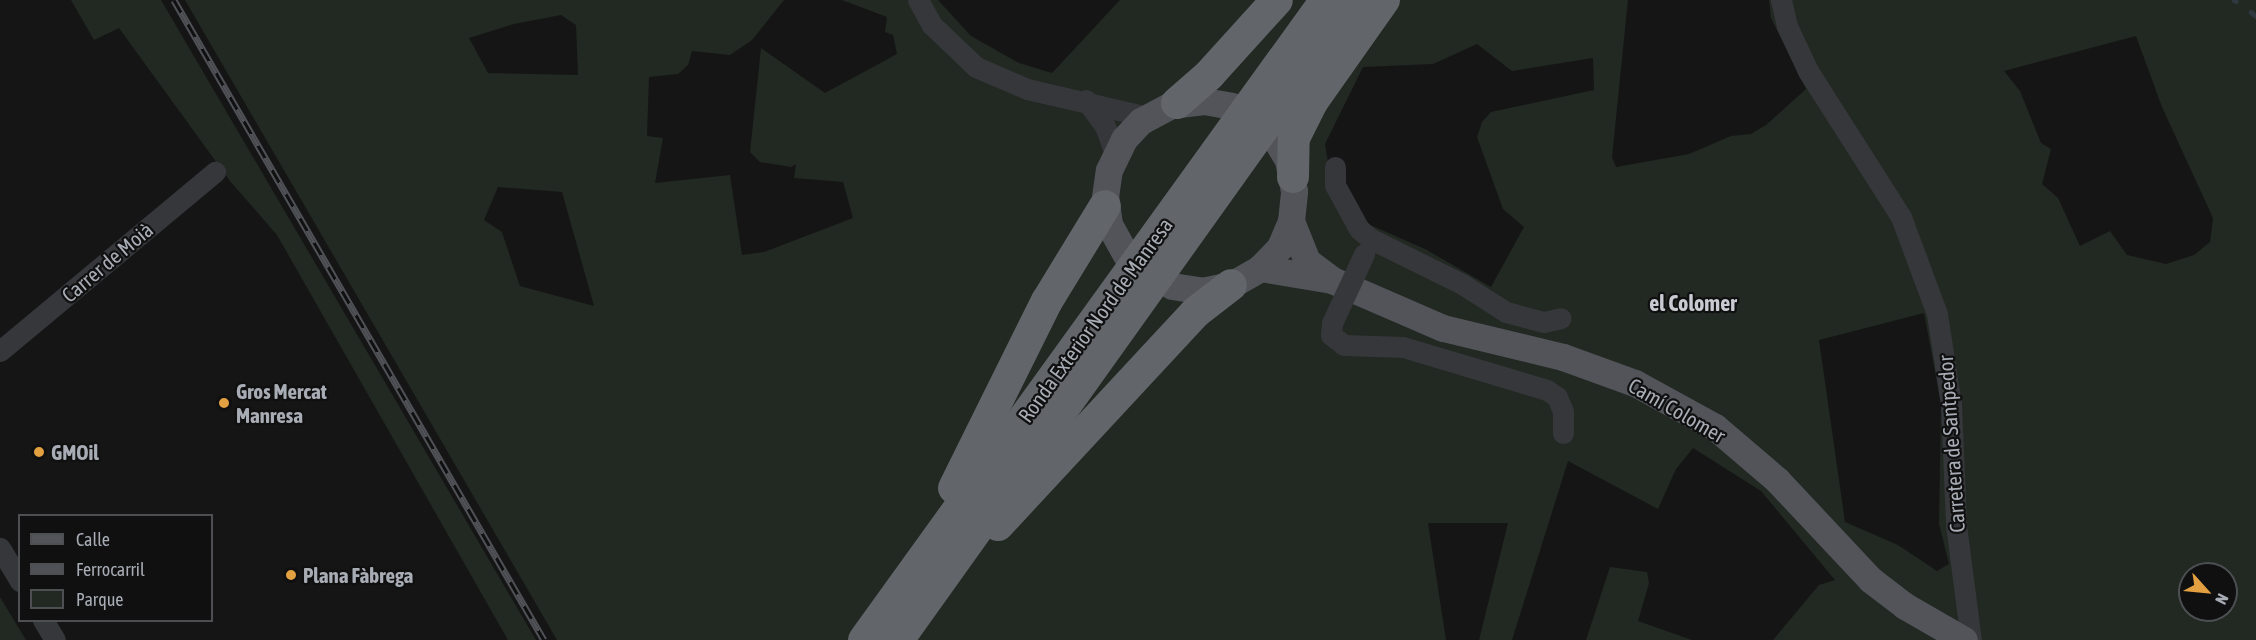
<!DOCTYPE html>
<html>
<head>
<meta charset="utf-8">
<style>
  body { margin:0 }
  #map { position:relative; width:2256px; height:640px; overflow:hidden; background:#151516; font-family:"Asap Condensed",sans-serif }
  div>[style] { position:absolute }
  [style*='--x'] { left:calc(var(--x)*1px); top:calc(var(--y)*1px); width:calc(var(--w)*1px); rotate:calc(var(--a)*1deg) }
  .green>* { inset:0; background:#212922 }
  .stream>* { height:4.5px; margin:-2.25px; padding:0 2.25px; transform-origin:2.25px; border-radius:2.25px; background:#2f383e }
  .minor>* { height:21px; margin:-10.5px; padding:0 10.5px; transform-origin:10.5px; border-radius:10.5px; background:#36373b }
  .major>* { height:27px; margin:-13.5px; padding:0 13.5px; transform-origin:13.5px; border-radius:13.5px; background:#52545a }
  .highway>* { height:32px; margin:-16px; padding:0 16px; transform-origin:16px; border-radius:16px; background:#62666b }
  .rail>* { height:7px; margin-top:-3.5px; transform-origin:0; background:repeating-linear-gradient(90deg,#101011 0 14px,#4f5156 0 28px); box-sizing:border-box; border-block:2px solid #4f5156 }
  .minor-bridge>* { height:21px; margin:-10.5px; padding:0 10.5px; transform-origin:10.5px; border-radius:10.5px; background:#36373b }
  .dots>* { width:16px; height:16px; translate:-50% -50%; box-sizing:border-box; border:3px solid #101011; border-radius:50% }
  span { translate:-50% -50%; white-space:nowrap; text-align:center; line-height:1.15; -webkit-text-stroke:4.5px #101011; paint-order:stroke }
  .street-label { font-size:21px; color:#a8adb5 }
  .poi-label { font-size:21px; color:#a8adb5; font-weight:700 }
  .left { translate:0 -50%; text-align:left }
  .neighbourhood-label { font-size:22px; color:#c8cbd2; font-weight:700 }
  .legend { position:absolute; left:18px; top:514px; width:195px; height:108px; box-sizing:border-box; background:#101011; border:2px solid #4d4f53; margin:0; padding:8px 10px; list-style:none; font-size:18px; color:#a8adb5 }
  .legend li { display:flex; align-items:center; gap:12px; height:30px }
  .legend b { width:30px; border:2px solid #4d4f53 }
  .north { position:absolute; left:2178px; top:562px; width:60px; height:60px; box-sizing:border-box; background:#101011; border:2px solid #4d4f53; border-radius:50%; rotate:117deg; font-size:16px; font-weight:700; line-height:24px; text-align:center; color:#a8adb5 }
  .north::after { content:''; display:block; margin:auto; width:21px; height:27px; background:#e2a041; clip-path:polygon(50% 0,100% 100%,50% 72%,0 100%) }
</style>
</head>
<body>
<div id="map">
  <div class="green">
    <i style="clip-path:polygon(71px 0,161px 0,536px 640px,508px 640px,277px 235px,230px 181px,119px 28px,94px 40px)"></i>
    <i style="clip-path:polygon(evenodd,185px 0,784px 0,752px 40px,730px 55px,692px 51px,688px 65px,678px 74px,649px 77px,647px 136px,663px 138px,655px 183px,730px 175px,742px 255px,764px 252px,853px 218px,843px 182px,794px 178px,796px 164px,791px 167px,760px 162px,750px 152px,761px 48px,825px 93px,897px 54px,893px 35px,885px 32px,887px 17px,842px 0,938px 0,971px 36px,1019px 63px,1052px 73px,1120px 0,1628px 0,1612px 157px,1616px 167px,1689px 154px,1731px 136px,1751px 134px,1766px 125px,1806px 89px,1771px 18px,1769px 0,2256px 0,2256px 640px,1773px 640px,1819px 585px,1835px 580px,1761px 491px,1693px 448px,1676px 469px,1658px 509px,1568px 461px,1512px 640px,1479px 640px,1508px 523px,1428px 523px,1446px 640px,557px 640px,185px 0,561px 15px,576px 25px,578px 75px,488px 73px,469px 38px,514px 24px,561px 15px,185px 0,2136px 36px,2162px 107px,2213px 218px,2210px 242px,2194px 255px,2166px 264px,2127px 255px,2110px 231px,2080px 246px,2058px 198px,2042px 184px,2051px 149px,2041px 143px,2020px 91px,2004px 71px,2136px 36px,185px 0,1477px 44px,1512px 71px,1593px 58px,1594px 90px,1491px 112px,1482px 122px,1477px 137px,1503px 209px,1524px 227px,1491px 287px,1425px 249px,1368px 224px,1329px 168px,1325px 144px,1363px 67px,1433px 64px,1477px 44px,185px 0,498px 187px,562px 192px,594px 306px,520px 286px,502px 232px,484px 220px,498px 187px,185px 0,1924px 313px,1941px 403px,1939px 524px,1949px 564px,1937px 571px,1898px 545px,1845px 522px,1819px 340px,1924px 313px,185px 0,2190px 574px,2226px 574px,2226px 610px,2190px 610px,2190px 574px)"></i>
    <i style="clip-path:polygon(1610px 567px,1647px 572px,1649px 583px,1638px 621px,1692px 640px,1586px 640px)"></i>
    <i style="clip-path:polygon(0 597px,26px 640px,0 640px)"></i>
  </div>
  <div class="stream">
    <i style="--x:2234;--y:0;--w:2;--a:27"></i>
    <i style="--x:2251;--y:12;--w:6;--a:39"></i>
  </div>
  <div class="minor">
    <i style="--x:918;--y:0;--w:29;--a:61"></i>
    <i style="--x:932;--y:25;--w:61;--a:43.7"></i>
    <i style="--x:976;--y:67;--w:56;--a:23.3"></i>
    <i style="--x:1027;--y:89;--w:124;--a:13"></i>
    <i style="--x:1781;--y:0;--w:27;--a:77"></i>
    <i style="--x:1787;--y:26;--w:50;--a:65"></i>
    <i style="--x:1808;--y:71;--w:173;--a:57.5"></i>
    <i style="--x:1901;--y:217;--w:103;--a:69.6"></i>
    <i style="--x:1937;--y:314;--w:91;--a:81.2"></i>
    <i style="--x:1951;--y:404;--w:121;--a:87.6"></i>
    <i style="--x:1956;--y:525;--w:116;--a:82.6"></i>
    <i style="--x:1086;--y:100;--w:32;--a:54"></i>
    <i style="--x:1105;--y:126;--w:30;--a:70"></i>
    <i style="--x:1335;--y:167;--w:18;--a:90"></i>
    <i style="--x:1335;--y:185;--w:50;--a:61.4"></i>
    <i style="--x:1359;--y:229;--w:16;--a:40"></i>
    <i style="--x:1371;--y:239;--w:102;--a:26.3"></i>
    <i style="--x:1462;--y:284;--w:52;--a:32.5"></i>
    <i style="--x:1506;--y:312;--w:39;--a:15"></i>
    <i style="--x:1544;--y:322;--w:17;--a:-13"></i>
    <i style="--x:1332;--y:323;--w:12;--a:95"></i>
    <i style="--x:1331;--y:335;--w:16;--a:38"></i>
    <i style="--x:1344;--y:345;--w:59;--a:1.9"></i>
    <i style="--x:1403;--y:347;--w:150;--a:16.6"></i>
    <i style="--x:1547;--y:390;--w:12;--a:35"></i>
    <i style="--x:1557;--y:397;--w:15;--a:67"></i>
    <i style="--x:1563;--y:411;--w:22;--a:90"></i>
    <i style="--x:0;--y:351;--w:280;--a:-39.8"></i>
    <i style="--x:0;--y:548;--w:39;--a:59"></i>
    <i style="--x:43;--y:620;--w:23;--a:59"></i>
  </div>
  <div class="major">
    <i style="--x:1291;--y:221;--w:43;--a:68.2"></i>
    <i style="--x:1307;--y:261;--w:31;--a:37"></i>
    <i style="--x:1126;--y:255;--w:35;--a:-119"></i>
    <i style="--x:1109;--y:224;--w:27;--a:-98"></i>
    <i style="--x:1105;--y:197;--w:27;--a:-82"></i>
    <i style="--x:1109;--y:170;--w:34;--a:-64"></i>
    <i style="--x:1124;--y:139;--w:25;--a:-47"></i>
    <i style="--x:1141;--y:121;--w:34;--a:-28"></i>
    <i style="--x:1171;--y:105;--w:33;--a:-7"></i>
    <i style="--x:1204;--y:101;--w:28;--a:10"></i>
    <i style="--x:1260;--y:268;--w:73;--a:9.5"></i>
    <i style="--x:1332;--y:280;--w:121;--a:23.4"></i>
    <i style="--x:1443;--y:328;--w:123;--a:13.6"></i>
    <i style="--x:1563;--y:357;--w:77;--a:19.9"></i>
    <i style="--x:1635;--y:383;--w:91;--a:28.8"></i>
    <i style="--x:1715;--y:427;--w:82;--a:40.5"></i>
    <i style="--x:1777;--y:480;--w:137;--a:46.8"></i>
    <i style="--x:1871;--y:580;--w:43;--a:37.4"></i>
    <i style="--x:1905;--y:606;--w:68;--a:30"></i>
    <i style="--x:1172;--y:286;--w:30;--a:9"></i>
    <i style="--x:1202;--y:291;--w:30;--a:-12"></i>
    <i style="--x:1231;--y:285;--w:34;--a:-30"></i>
    <i style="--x:1260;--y:268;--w:29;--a:-46"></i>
    <i style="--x:1280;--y:247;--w:28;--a:-67"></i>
    <i style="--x:1291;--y:221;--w:30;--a:-84"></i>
    <i style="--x:1294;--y:191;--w:32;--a:-101"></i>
    <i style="--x:1288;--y:160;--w:26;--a:-121"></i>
  </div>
  <div class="highway">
    <i style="--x:1177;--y:103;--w:43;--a:-41.2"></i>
    <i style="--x:1209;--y:75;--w:101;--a:-47.8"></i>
    <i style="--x:1293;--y:177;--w:39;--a:-89"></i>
    <i style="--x:1294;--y:138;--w:40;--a:-63.4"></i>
    <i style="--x:1312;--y:102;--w:125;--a:-54.8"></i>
    <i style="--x:954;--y:488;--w:209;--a:-63.6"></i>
    <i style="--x:1047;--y:301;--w:111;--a:-58.6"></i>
    <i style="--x:998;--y:525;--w:291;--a:-47.1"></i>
    <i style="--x:1196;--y:312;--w:44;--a:-37.6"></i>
    <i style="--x:864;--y:640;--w:789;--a:-54.18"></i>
    <i style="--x:898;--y:640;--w:786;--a:-54.47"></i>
  </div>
  <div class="rail">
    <i style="--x:174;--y:0;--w:739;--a:59.97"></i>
  </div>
  <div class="minor-bridge">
    <i style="--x:1332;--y:323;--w:76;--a:-65.1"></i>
  </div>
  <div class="dots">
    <i style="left:224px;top:403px;background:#e2a041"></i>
    <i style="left:39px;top:452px;background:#e2a041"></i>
    <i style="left:291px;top:575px;background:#e2a041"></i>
  </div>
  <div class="street-label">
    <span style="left:107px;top:262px;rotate:-40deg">Carrer de Moià</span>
    <span style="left:1095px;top:320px;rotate:-54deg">Ronda Exterior Nord de Manresa</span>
    <span style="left:1677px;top:410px;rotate:30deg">Camí Colomer</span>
    <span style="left:1951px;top:444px;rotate:-94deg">Carretera de Santpedor</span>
  </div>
  <div class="poi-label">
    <span class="left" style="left:236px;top:403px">Gros Mercat<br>Manresa</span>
    <span class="left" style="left:51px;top:452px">GMOil</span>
    <span class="left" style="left:303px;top:575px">Plana Fàbrega</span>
  </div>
  <div class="neighbourhood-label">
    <span style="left:1693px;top:304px">el Colomer</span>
  </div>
  <ul class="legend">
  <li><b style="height:8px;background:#52545a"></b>Calle</li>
  <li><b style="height:8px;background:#4f5156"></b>Ferrocarril</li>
  <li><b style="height:16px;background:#212922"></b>Parque</li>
  </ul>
  <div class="north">N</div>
</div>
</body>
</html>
